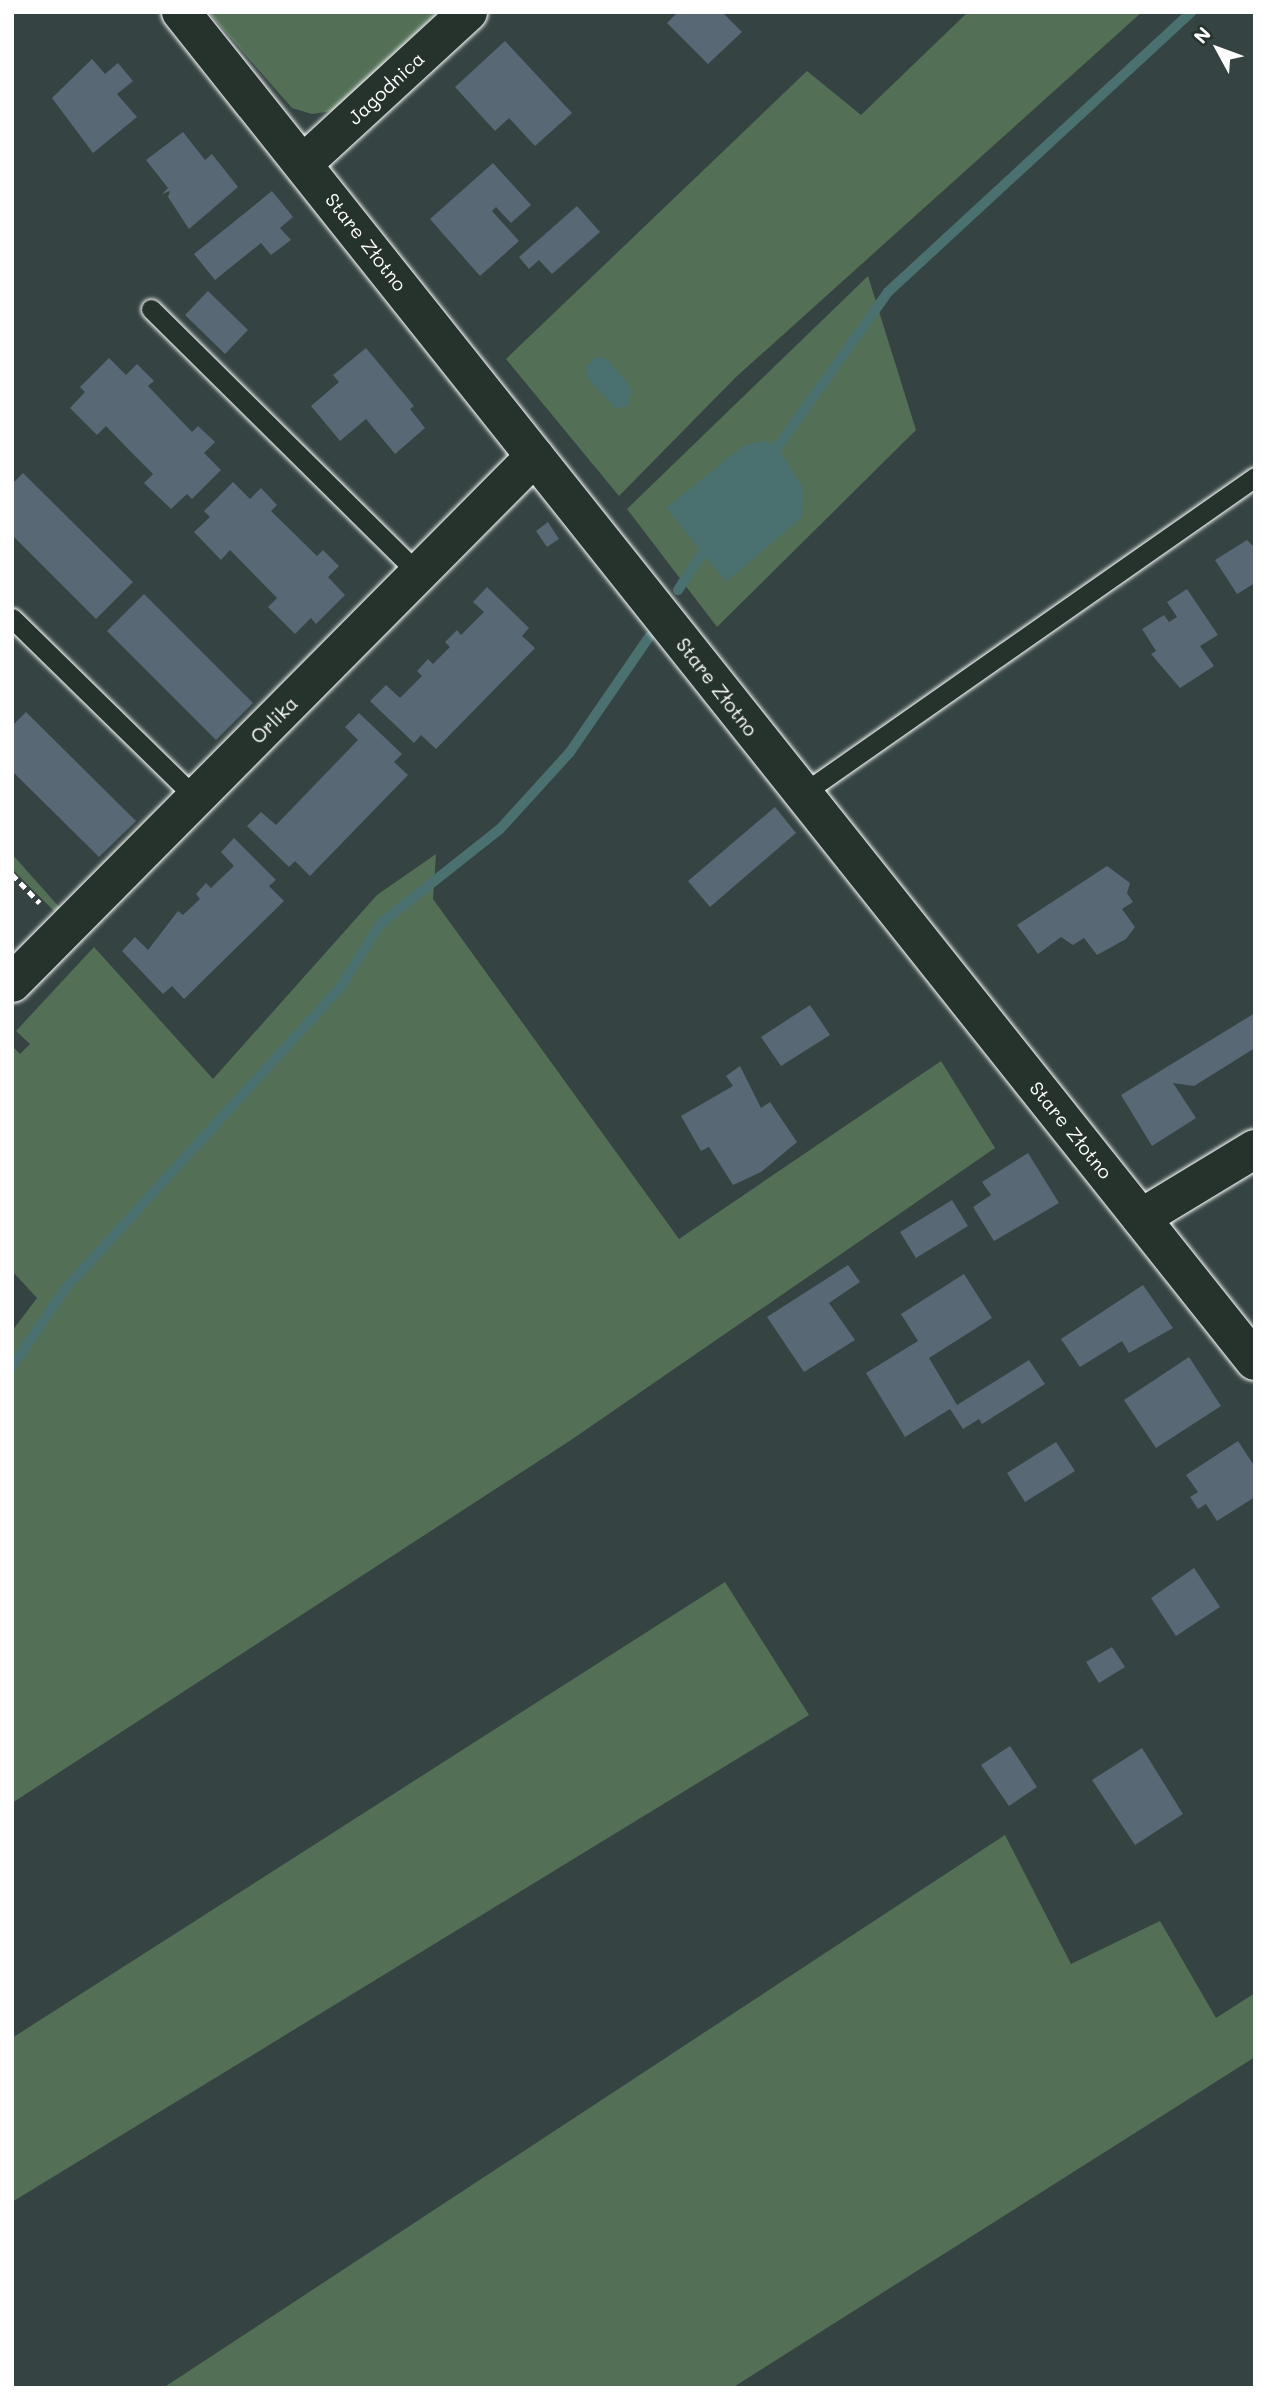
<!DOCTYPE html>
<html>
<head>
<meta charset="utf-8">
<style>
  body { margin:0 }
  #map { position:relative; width:1267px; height:2400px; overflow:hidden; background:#354342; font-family:Mali,sans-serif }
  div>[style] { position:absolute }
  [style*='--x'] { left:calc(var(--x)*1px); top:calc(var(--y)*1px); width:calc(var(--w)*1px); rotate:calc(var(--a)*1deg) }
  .green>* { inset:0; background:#537057 }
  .water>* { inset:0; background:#4b7070 }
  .stream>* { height:10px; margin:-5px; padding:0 5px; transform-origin:5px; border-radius:5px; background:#4b7070 }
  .building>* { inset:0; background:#586874 }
  .path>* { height:4.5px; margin-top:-2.25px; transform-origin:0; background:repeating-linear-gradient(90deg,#fff 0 7px,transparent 0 12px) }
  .roads { filter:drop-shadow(0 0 2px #fff) drop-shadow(0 0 2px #fff) }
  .lane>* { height:19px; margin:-9.5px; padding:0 9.5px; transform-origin:9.5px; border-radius:9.5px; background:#26332d }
  .street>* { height:38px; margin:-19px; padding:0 19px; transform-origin:19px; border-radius:19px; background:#26332d }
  span { translate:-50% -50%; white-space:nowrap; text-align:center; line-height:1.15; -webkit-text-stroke:5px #26332d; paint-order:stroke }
  .street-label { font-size:19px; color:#fff }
  .frame { position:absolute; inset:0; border:14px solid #fff; pointer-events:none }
  .north { position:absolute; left:1183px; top:14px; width:70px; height:70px; -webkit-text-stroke:5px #26332d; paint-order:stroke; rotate:311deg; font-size:19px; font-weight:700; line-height:28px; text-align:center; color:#fff }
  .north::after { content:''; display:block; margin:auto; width:24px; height:32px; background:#fff; clip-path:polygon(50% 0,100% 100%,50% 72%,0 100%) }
</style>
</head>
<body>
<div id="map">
  <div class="green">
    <i style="clip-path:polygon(208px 12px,438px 12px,333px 111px,312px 114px,292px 108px)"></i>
    <i style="clip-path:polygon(968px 12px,1142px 12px,736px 377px,619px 496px,506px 359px,807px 71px,861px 115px)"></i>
    <i style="clip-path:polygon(868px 276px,916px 430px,717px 627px,627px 509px)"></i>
    <i style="clip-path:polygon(12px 854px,60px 908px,55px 912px,12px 869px)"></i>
    <i style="clip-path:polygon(436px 854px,433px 899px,679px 1239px,941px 1061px,995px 1148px,571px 1440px,12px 1803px,12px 1331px,37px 1298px,12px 1271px,12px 1046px,20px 1054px,30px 1044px,16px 1031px,94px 947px,213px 1079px,377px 895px)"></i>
    <i style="clip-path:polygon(725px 1582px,809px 1715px,12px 2202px,12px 2038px)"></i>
    <i style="clip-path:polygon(1005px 1835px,1071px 1964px,1160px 1921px,1216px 2018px,1255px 1993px,1255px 2057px,732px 2388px,163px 2388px)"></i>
  </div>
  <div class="water">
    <i style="clip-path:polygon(596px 357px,607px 359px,632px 389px,628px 406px,615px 408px,587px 378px,586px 367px)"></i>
    <i style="clip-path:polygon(765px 441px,778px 447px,804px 490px,802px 517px,726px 582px,666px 508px,744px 445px)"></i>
  </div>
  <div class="stream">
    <i style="--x:771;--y:456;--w:201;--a:-54.5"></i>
    <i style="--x:888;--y:292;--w:413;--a:-42.7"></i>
    <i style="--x:678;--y:590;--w:56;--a:-56.6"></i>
    <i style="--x:12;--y:1367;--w:93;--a:-56"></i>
    <i style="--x:64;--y:1290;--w:409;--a:-47.6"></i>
    <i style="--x:340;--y:988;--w:75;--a:-58"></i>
    <i style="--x:380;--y:924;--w:153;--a:-38.4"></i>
    <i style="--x:500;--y:829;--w:104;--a:-47.7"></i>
    <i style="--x:570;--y:752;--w:140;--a:-55.5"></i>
  </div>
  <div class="building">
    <i style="clip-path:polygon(678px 12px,722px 12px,742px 32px,708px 64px,667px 23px)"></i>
    <i style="clip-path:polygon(505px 41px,572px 113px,535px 146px,509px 118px,495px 131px,455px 87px)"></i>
    <i style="clip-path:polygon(92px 59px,105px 74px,118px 63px,133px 81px,117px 94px,137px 117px,93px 153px,52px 98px)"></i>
    <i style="clip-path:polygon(183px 132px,205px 160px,212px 154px,238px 187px,189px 229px,168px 197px,170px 191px,162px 194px,168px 188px,146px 160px)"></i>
    <i style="clip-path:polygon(493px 163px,531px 205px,511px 223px,496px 207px,492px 211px,519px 241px,480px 276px,430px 219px)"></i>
    <i style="clip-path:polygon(272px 191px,293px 217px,280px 228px,291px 240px,271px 255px,261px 243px,215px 280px,194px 254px)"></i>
    <i style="clip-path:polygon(577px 206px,600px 232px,552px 274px,539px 260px,529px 269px,519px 257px)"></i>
    <i style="clip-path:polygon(208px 291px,248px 330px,225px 354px,185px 315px)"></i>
    <i style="clip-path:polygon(366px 348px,414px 406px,410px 409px,425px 428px,395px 454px,366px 419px,340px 441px,311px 406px,339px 382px,333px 375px)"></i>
    <i style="clip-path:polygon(109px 358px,126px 375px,137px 364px,154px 381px,148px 386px,192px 432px,198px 426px,215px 442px,204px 453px,221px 470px,192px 499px,187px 494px,171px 509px,144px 483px,153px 474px,129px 450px,106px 426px,97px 435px,70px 408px,85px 392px,80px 387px)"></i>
    <i style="clip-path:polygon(23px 473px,133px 582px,96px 619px,12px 535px,12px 484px)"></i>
    <i style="clip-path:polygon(233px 482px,250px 499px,261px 488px,277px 505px,271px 511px,317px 556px,323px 550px,339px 566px,328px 577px,345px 595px,316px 624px,311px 618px,295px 634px,268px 607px,277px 598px,230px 550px,221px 560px,194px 532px,210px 517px,204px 511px)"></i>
    <i style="clip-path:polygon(548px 522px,559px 539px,547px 547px,536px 531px)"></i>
    <i style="clip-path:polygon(1247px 540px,1255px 548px,1255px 583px,1237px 594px,1215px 560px)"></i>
    <i style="clip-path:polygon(487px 587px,529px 628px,522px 636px,535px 648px,436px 749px,421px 735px,414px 743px,370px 701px,386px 685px,400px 698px,422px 676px,417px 671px,428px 659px,433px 664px,450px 647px,445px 642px,457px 630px,461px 635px,484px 612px,473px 602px)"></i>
    <i style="clip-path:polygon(1187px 589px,1218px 635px,1200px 646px,1214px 666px,1180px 688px,1151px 654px,1156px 651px,1142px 629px,1164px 615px,1169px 622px,1177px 617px,1167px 602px)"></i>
    <i style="clip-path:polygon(144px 594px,253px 703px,216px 740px,107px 631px)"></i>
    <i style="clip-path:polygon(26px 712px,136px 821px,99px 857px,12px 771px,12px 726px)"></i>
    <i style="clip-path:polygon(359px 713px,402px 754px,394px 762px,408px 775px,310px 876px,295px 861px,289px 867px,247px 826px,261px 812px,276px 825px,358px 740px,345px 727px)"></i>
    <i style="clip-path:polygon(775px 807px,796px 833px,710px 907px,688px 881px)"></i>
    <i style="clip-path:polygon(234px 838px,276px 880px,269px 886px,284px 901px,184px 999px,172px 986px,163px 994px,122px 951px,135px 937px,148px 950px,178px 911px,183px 915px,200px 899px,196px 894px,206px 883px,211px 888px,234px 866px,221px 852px)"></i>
    <i style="clip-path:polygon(1107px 866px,1130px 883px,1127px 893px,1133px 902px,1122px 909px,1135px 927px,1126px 939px,1097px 955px,1084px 938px,1073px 945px,1061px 937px,1038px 954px,1017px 925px)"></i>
    <i style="clip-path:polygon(810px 1005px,830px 1035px,781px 1066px,761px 1037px)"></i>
    <i style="clip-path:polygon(1255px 1013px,1255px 1048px,1194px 1086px,1173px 1083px,1196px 1118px,1152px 1146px,1121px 1095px)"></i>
    <i style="clip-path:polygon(740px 1066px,761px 1108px,770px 1102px,797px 1142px,761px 1172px,733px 1185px,709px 1147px,701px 1151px,681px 1116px,733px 1086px,726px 1076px)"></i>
    <i style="clip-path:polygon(1028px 1153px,1059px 1203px,994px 1241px,973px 1207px,991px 1195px,982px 1182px)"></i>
    <i style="clip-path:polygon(952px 1200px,968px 1226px,916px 1258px,900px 1232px)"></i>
    <i style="clip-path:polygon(848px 1265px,860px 1282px,829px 1303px,855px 1340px,804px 1372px,767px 1317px)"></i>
    <i style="clip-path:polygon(964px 1274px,992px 1318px,929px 1358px,957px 1405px,1029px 1360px,1045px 1384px,982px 1424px,979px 1419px,963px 1429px,950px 1409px,905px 1437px,866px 1373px,918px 1341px,901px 1314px)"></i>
    <i style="clip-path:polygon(1143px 1285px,1173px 1328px,1129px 1353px,1122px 1341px,1080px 1367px,1061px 1339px)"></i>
    <i style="clip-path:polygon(1189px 1357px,1221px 1406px,1156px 1448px,1124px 1400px)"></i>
    <i style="clip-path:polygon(1238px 1441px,1255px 1467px,1255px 1497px,1217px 1521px,1206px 1504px,1198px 1509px,1190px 1497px,1198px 1492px,1186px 1475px)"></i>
    <i style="clip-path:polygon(1056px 1442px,1075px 1471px,1025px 1502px,1007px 1473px)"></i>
    <i style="clip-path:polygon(1194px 1568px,1220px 1607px,1176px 1636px,1151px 1598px)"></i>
    <i style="clip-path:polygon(1112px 1647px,1125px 1667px,1099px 1683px,1086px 1662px)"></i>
    <i style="clip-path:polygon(1010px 1746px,1037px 1787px,1009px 1806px,981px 1765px)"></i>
    <i style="clip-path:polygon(1142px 1748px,1183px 1814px,1135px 1845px,1092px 1780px)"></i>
  </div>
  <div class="path">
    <i style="--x:12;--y:874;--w:40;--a:46"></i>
  </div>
  <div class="roads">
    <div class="lane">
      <i style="--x:151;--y:309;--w:377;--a:44.7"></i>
      <i style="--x:12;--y:618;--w:257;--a:44.4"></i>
      <i style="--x:802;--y:794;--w:553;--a:-34.98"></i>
    </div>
    <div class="street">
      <i style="--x:181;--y:12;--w:1724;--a:51.48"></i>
      <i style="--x:304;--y:163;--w:223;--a:-42.6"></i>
      <i style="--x:12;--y:983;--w:742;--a:-45.22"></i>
      <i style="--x:1141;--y:1218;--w:133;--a:-31.2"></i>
    </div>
  </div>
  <div class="street-label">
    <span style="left:386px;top:88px;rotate:-43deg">Jagodnica</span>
    <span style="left:366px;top:242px;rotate:52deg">Stare Złotno</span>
    <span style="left:717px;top:687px;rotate:52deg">Stare Złotno</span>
    <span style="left:274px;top:720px;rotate:-45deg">Orlika</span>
    <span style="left:1071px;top:1130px;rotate:51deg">Stare Złotno</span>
  </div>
  <div class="frame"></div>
  <div class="north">N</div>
</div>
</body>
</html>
